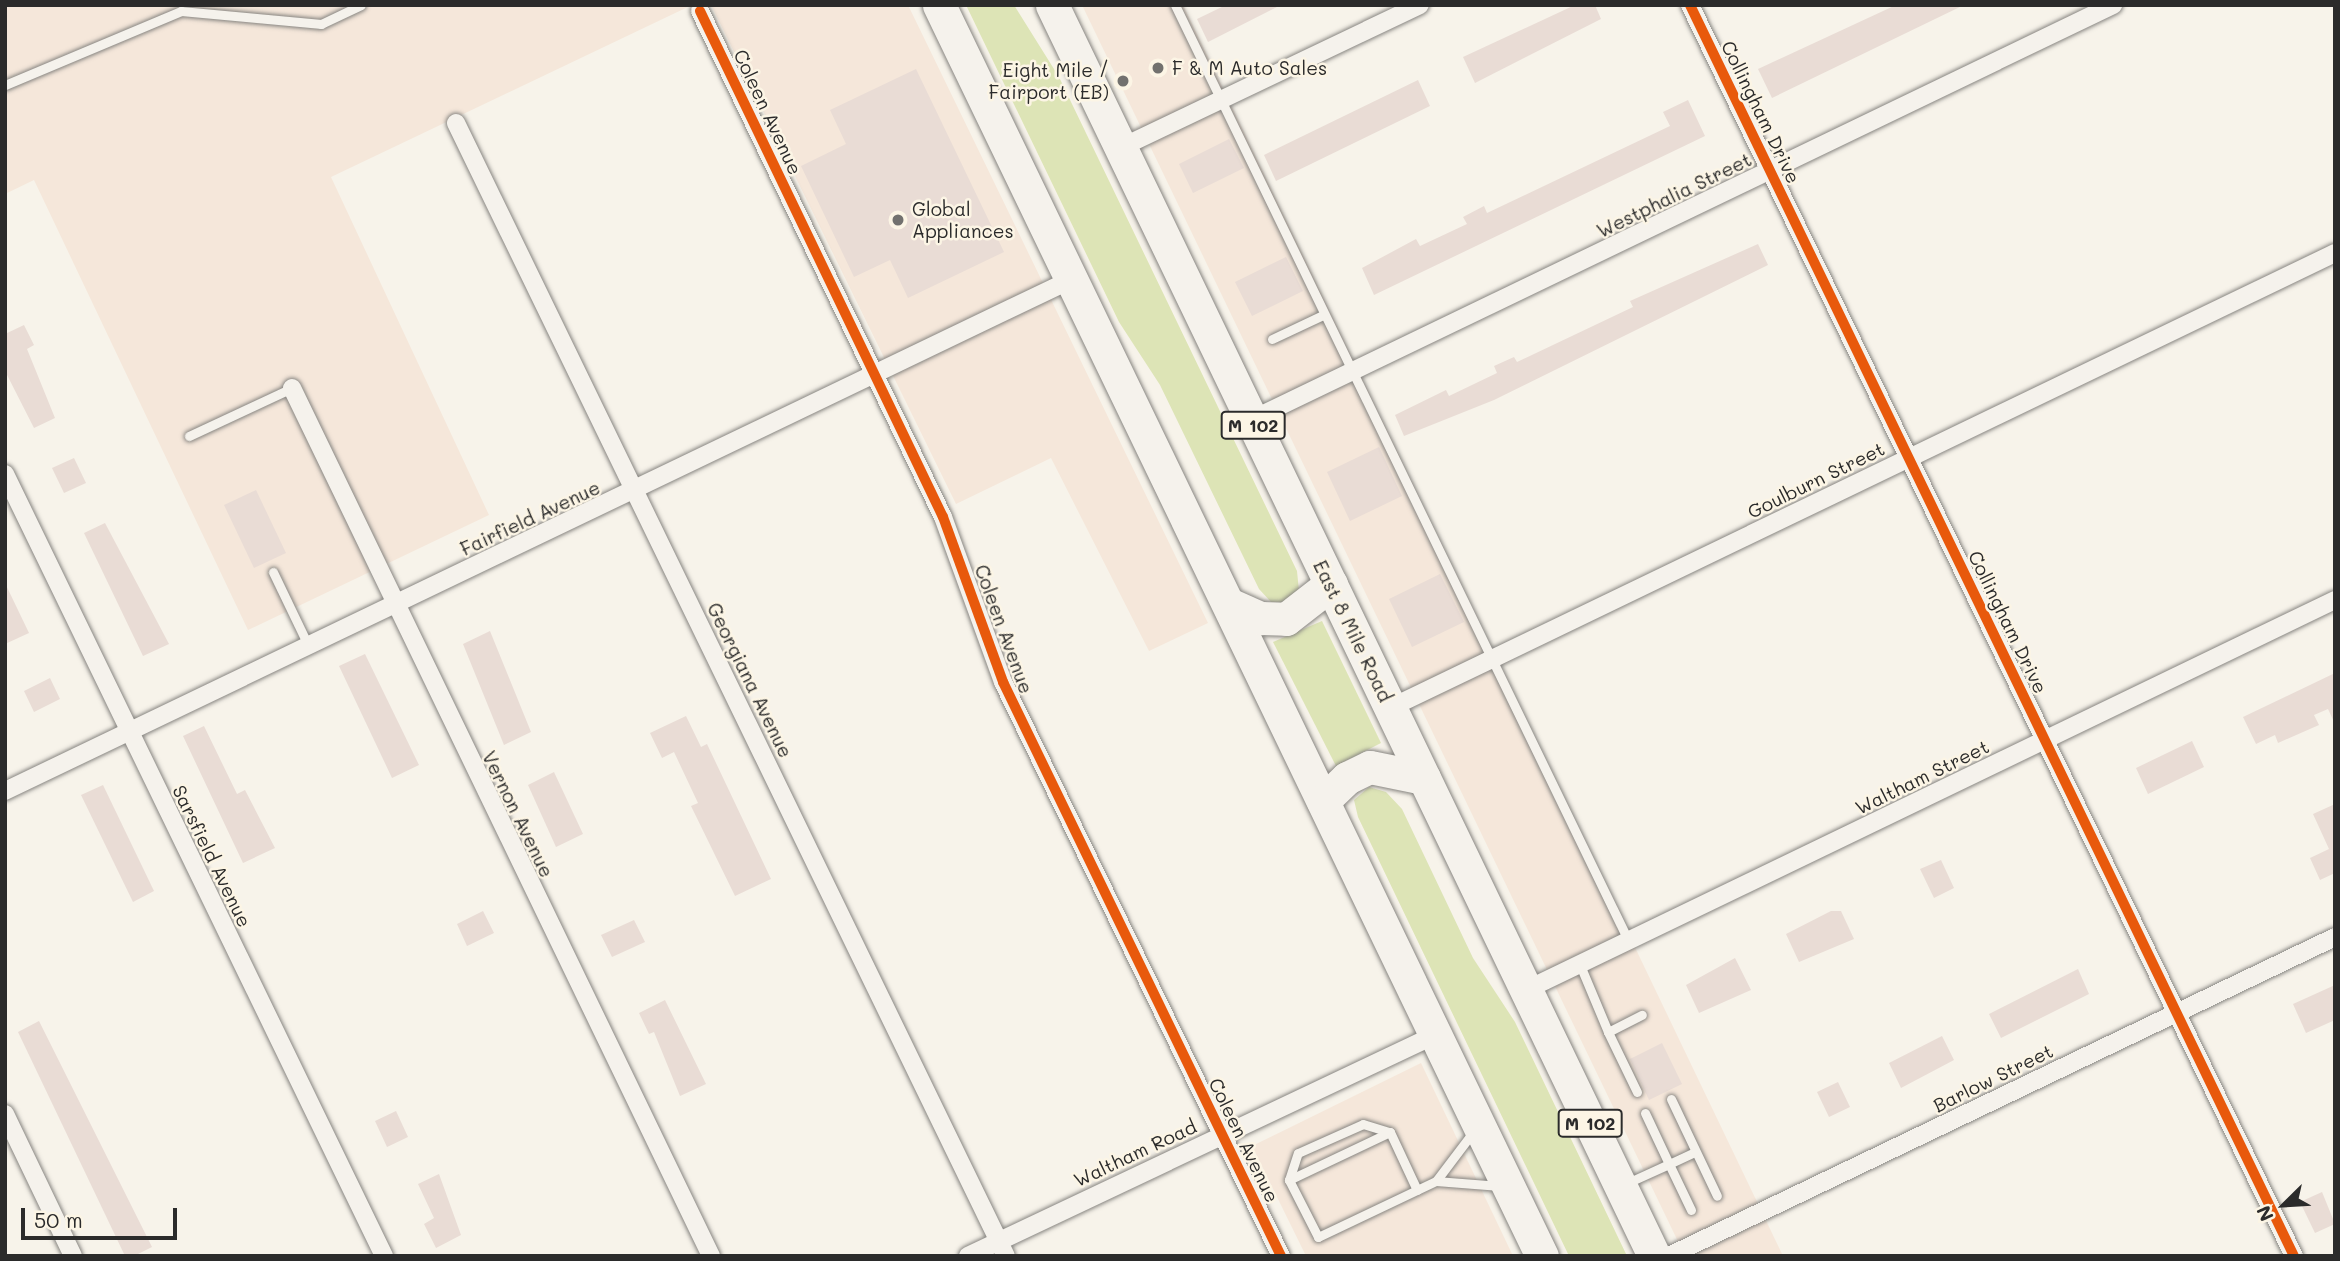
<!DOCTYPE html>
<html>
<head>
<meta charset="utf-8">
<style>
  body { margin:0 }
  #map { position:relative; width:2340px; height:1261px; overflow:hidden; background:#f7f3ea; font-family:Mali,sans-serif }
  div>[style] { position:absolute }
  [style*='--x'] { left:calc(var(--x)*1px); top:calc(var(--y)*1px); width:calc(var(--w)*1px); rotate:calc(var(--a)*1deg) }
  .built>* { inset:0; background:#f5e7da }
  .green>* { inset:0; background:#dde4b6 }
  .building>* { inset:0; background:#e9dcd5 }
  .roads { filter:drop-shadow(0 0 2px #878581) drop-shadow(0 0 2px #878581) }
  .lane>* { height:9px; margin:-4.5px; padding:0 4.5px; transform-origin:4.5px; border-radius:4.5px; background:#f5f2ec }
  .street>* { height:18px; margin:-9px; padding:0 9px; transform-origin:9px; border-radius:9px; background:#f5f2ec }
  .highway>* { height:33px; margin:-16.5px; padding:0 16.5px; transform-origin:16.5px; border-radius:16.5px; background:#f5f2ec }
  .cycleway>* { height:10px; margin:-5px; padding:0 5px; transform-origin:5px; border-radius:5px; background:#e8590c }
  .dots>* { width:19px; height:19px; translate:-50% -50%; box-sizing:border-box; border:4px solid #fcf5e5; border-radius:50% }
  span { translate:-50% -50%; white-space:nowrap; text-align:center; line-height:1.15; -webkit-text-stroke:5px #fcf5e5; paint-order:stroke }
  .shield-label span { padding:2px 5px; background:#fcf5e5; border:2px solid; border-radius:5px; -webkit-text-stroke-width:0 }
  .shield-label { font-size:18px; color:#2b2b2b; font-weight:700 }
  .poi-label { font-size:19px; color:#2b2b2b }
  .left { translate:0 -50%; text-align:left }
  .right { translate:-100% -50%; text-align:right }
  .street-label { font-size:19px; color:#2b2b2b }
  .frame { position:absolute; inset:0; border:7px solid #2b2b2b; pointer-events:none }
  .north { position:absolute; left:2249px; top:1170px; width:70px; height:70px; -webkit-text-stroke:5px #fcf5e5; paint-order:stroke; rotate:246deg; font-size:19px; font-weight:700; line-height:28px; text-align:center; color:#2b2b2b }
  .north::after { content:''; display:block; margin:auto; width:24px; height:32px; background:#2b2b2b; clip-path:polygon(50% 0,100% 100%,50% 72%,0 100%) }
  .scale { position:absolute; left:21px; top:1208px; width:156px; height:32px; box-sizing:border-box; border:4px solid #2b2b2b; border-top:0; padding-left:9px; font-size:21px; line-height:24px; white-space:nowrap; color:#2b2b2b; -webkit-text-stroke:5px #fcf5e5; paint-order:stroke }
</style>
</head>
<body>
<div id="map">
  <div class="built">
    <i style="clip-path:polygon(5px 5px,692px 5px,331px 177px,489px 515px,248px 630px,34px 180px,5px 194px)"></i>
    <i style="clip-path:polygon(711px 5px,908px 5px,1208px 623px,1149px 651px,1051px 458px,956px 504px)"></i>
    <i style="clip-path:polygon(1082px 5px,1183px 5px,1783px 1256px,1685px 1256px)"></i>
    <i style="clip-path:polygon(1421px 1063px,1513px 1256px,1306px 1256px,1252px 1146px)"></i>
  </div>
  <div class="green">
    <i style="clip-path:polygon(966px 5px,1014px 5px,1059px 77px,1297px 571px,1299px 591px,1286px 603px,1271px 602px,1259px 589px,1160px 385px,1119px 322px)"></i>
    <i style="clip-path:polygon(1322px 621px,1381px 743px,1336px 766px,1273px 642px)"></i>
    <i style="clip-path:polygon(1369px 787px,1386px 792px,1402px 809px,1473px 958px,1515px 1022px,1627px 1256px,1569px 1256px,1358px 817px,1354px 800px)"></i>
  </div>
  <div class="building">
    <i style="clip-path:polygon(1226px 5px,1281px 5px,1208px 42px,1197px 19px)"></i>
    <i style="clip-path:polygon(1575px 5px,1595px 5px,1601px 19px,1475px 83px,1463px 57px)"></i>
    <i style="clip-path:polygon(1896px 5px,1964px 5px,1772px 98px,1758px 69px)"></i>
    <i style="clip-path:polygon(916px 69px,1004px 252px,908px 298px,890px 260px,854px 277px,801px 166px,846px 144px,830px 110px)"></i>
    <i style="clip-path:polygon(1418px 80px,1430px 106px,1276px 181px,1264px 155px)"></i>
    <i style="clip-path:polygon(1688px 100px,1705px 136px,1374px 295px,1362px 268px,1416px 239px,1420px 246px,1467px 224px,1463px 217px,1484px 206px,1487px 213px,1670px 126px,1663px 112px)"></i>
    <i style="clip-path:polygon(1229px 139px,1244px 168px,1193px 193px,1179px 164px)"></i>
    <i style="clip-path:polygon(1758px 244px,1768px 265px,1494px 400px,1404px 436px,1395px 415px,1446px 390px,1449px 396px,1497px 373px,1494px 366px,1514px 357px,1517px 362px,1633px 307px,1630px 301px)"></i>
    <i style="clip-path:polygon(1286px 257px,1303px 291px,1252px 316px,1235px 282px)"></i>
    <i style="clip-path:polygon(24px 325px,34px 345px,27px 349px,55px 418px,34px 428px,5px 371px,5px 334px)"></i>
    <i style="clip-path:polygon(1379px 447px,1402px 496px,1350px 521px,1327px 472px)"></i>
    <i style="clip-path:polygon(74px 458px,86px 483px,64px 493px,52px 468px)"></i>
    <i style="clip-path:polygon(256px 490px,286px 553px,254px 568px,224px 505px)"></i>
    <i style="clip-path:polygon(105px 523px,169px 644px,143px 656px,84px 533px)"></i>
    <i style="clip-path:polygon(1440px 574px,1464px 622px,1412px 647px,1389px 599px)"></i>
    <i style="clip-path:polygon(5px 583px,29px 633px,5px 644px)"></i>
    <i style="clip-path:polygon(490px 631px,531px 732px,504px 745px,463px 644px)"></i>
    <i style="clip-path:polygon(365px 654px,419px 765px,392px 778px,339px 666px)"></i>
    <i style="clip-path:polygon(2335px 673px,2335px 724px,2328px 709px,2314px 715px,2319px 725px,2278px 743px,2275px 735px,2256px 744px,2243px 717px)"></i>
    <i style="clip-path:polygon(50px 678px,60px 699px,34px 712px,24px 691px)"></i>
    <i style="clip-path:polygon(686px 716px,701px 747px,707px 744px,771px 879px,735px 896px,691px 806px,698px 803px,674px 752px,662px 758px,650px 733px)"></i>
    <i style="clip-path:polygon(204px 726px,237px 794px,245px 790px,275px 848px,243px 863px,183px 736px)"></i>
    <i style="clip-path:polygon(2192px 741px,2204px 767px,2148px 794px,2136px 768px)"></i>
    <i style="clip-path:polygon(554px 772px,583px 834px,556px 847px,528px 785px)"></i>
    <i style="clip-path:polygon(103px 785px,154px 891px,133px 902px,81px 795px)"></i>
    <i style="clip-path:polygon(2335px 804px,2335px 873px,2320px 880px,2310px 858px,2329px 849px,2313px 814px)"></i>
    <i style="clip-path:polygon(1941px 860px,1954px 888px,1934px 898px,1920px 869px)"></i>
    <i style="clip-path:polygon(483px 911px,494px 933px,467px 946px,457px 924px)"></i>
    <i style="clip-path:polygon(1831px 911px,1841px 911px,1854px 939px,1799px 962px,1786px 934px)"></i>
    <i style="clip-path:polygon(634px 920px,645px 942px,612px 957px,601px 935px)"></i>
    <i style="clip-path:polygon(1735px 958px,1751px 990px,1699px 1013px,1686px 985px)"></i>
    <i style="clip-path:polygon(2078px 969px,2089px 994px,2001px 1038px,1989px 1014px)"></i>
    <i style="clip-path:polygon(2335px 985px,2335px 1020px,2306px 1033px,2293px 1004px)"></i>
    <i style="clip-path:polygon(665px 1000px,706px 1084px,680px 1096px,654px 1032px,649px 1034px,639px 1013px)"></i>
    <i style="clip-path:polygon(39px 1021px,152px 1247px,134px 1256px,125px 1256px,18px 1032px)"></i>
    <i style="clip-path:polygon(1942px 1036px,1954px 1060px,1901px 1088px,1889px 1063px)"></i>
    <i style="clip-path:polygon(1662px 1043px,1682px 1084px,1649px 1100px,1630px 1059px)"></i>
    <i style="clip-path:polygon(1838px 1082px,1850px 1107px,1829px 1117px,1817px 1092px)"></i>
    <i style="clip-path:polygon(396px 1111px,408px 1137px,387px 1147px,375px 1121px)"></i>
    <i style="clip-path:polygon(439px 1174px,461px 1235px,436px 1248px,424px 1224px,434px 1218px,418px 1184px)"></i>
    <i style="clip-path:polygon(2322px 1192px,2335px 1224px,2315px 1233px,2300px 1202px)"></i>
  </div>
  <div class="roads">
    <div class="lane">
      <i style="--x:1175;--y:5;--w:1041;--a:64.15"></i>
      <i style="--x:5;--y:85;--w:191;--a:-22.8"></i>
      <i style="--x:181;--y:11;--w:141;--a:5.3"></i>
      <i style="--x:321;--y:24;--w:44;--a:-25.4"></i>
      <i style="--x:1272;--y:339;--w:56;--a:-25.2"></i>
      <i style="--x:189;--y:436;--w:114;--a:-25"></i>
      <i style="--x:273;--y:572;--w:83;--a:64.4"></i>
      <i style="--x:1580;--y:965;--w:73;--a:67.3"></i>
      <i style="--x:1637;--y:1092;--w:67;--a:-115.8"></i>
      <i style="--x:1608;--y:1032;--w:38;--a:-27"></i>
      <i style="--x:1671;--y:1099;--w:107;--a:64.6"></i>
      <i style="--x:1645;--y:1113;--w:56;--a:64.8"></i>
      <i style="--x:1669;--y:1164;--w:29;--a:-25"></i>
      <i style="--x:1289;--y:1180;--w:28;--a:-72"></i>
      <i style="--x:1298;--y:1153;--w:71;--a:-24"></i>
      <i style="--x:1363;--y:1124;--w:28;--a:17"></i>
      <i style="--x:1436;--y:1181;--w:64;--a:4.5"></i>
      <i style="--x:1625;--y:1184;--w:48;--a:-24.4"></i>
      <i style="--x:1669;--y:1164;--w:51;--a:64.4"></i>
      <i style="--x:1417;--y:1190;--w:64;--a:-115"></i>
      <i style="--x:1390;--y:1132;--w:112;--a:154.6"></i>
      <i style="--x:1289;--y:1180;--w:64;--a:63"></i>
      <i style="--x:1318;--y:1237;--w:131;--a:-25.4"></i>
      <i style="--x:1436;--y:1181;--w:61;--a:-52.9"></i>
    </div>
    <div class="street">
      <i style="--x:1690;--y:5;--w:1389;--a:64.23"></i>
      <i style="--x:700;--y:11;--w:561;--a:64.35"></i>
      <i style="--x:943;--y:517;--w:176;--a:70"></i>
      <i style="--x:1003;--y:682;--w:638;--a:64.16"></i>
      <i style="--x:456;--y:123;--w:1259;--a:64.11"></i>
      <i style="--x:1120;--y:148;--w:332;--a:-25.5"></i>
      <i style="--x:292;--y:388;--w:964;--a:64.23"></i>
      <i style="--x:1251;--y:420;--w:957;--a:-25.71"></i>
      <i style="--x:5;--y:474;--w:869;--a:64.14"></i>
      <i style="--x:1390;--y:708;--w:1049;--a:-25.71"></i>
      <i style="--x:5;--y:791;--w:1183;--a:-25.63"></i>
      <i style="--x:1526;--y:990;--w:898;--a:-25.74"></i>
      <i style="--x:5;--y:1114;--w:157;--a:64.4"></i>
      <i style="--x:968;--y:1256;--w:517;--a:-25.33"></i>
      <i style="--x:1669;--y:1256;--w:738;--a:-25.59"></i>
    </div>
    <div class="highway">
      <i style="--x:939;--y:5;--w:1389;--a:64.27"></i>
      <i style="--x:1052;--y:5;--w:1388;--a:64.3"></i>
      <i style="--x:1229;--y:604;--w:35;--a:24"></i>
      <i style="--x:1261;--y:618;--w:25;--a:2"></i>
      <i style="--x:1286;--y:619;--w:57;--a:-37.9"></i>
      <i style="--x:1323;--y:801;--w:33;--a:-44"></i>
      <i style="--x:1347;--y:778;--w:25;--a:-26"></i>
      <i style="--x:1370;--y:767;--w:55;--a:11.5"></i>
    </div>
  </div>
  <div class="cycleway">
    <i style="--x:1690;--y:5;--w:1389;--a:64.23"></i>
    <i style="--x:700;--y:11;--w:561;--a:64.35"></i>
    <i style="--x:943;--y:517;--w:176;--a:70"></i>
    <i style="--x:1003;--y:682;--w:638;--a:64.16"></i>
  </div>
  <div class="dots">
    <i style="left:1158px;top:68px;background:#72716e"></i>
    <i style="left:1123px;top:81px;background:#72716e"></i>
    <i style="left:898px;top:220px;background:#72716e"></i>
  </div>
  <div class="shield-label">
    <span style="left:1253px;top:425px">M 102</span>
    <span style="left:1590px;top:1123px">M 102</span>
  </div>
  <div class="poi-label">
    <span class="left" style="left:1172px;top:68px">F &amp; M Auto Sales</span>
    <span class="right" style="left:1109px;top:81px">Eight Mile /<br>Fairport (EB)</span>
    <span class="left" style="left:912px;top:220px">Global<br>Appliances</span>
  </div>
  <div class="street-label">
    <span style="left:768px;top:112px;rotate:65deg">Coleen Avenue</span>
    <span style="left:1761px;top:112px;rotate:64deg">Collingham Drive</span>
    <span style="left:1674px;top:195px;rotate:-26deg">Westphalia Street</span>
    <span style="left:1816px;top:480px;rotate:-26deg">Goulburn Street</span>
    <span style="left:530px;top:518px;rotate:-25deg">Fairfield Avenue</span>
    <span style="left:2008px;top:622px;rotate:64deg">Collingham Drive</span>
    <span style="left:1004px;top:629px;rotate:70deg">Coleen Avenue</span>
    <span style="left:1353px;top:631px;rotate:64deg">East 8 Mile Road</span>
    <span style="left:750px;top:680px;rotate:64deg">Georgiana Avenue</span>
    <span style="left:1922px;top:777px;rotate:-26deg">Waltham Street</span>
    <span style="left:518px;top:814px;rotate:64deg">Vernon Avenue</span>
    <span style="left:212px;top:856px;rotate:64deg">Sarsfield Avenue</span>
    <span style="left:1993px;top:1078px;rotate:-26deg">Barlow Street</span>
    <span style="left:1244px;top:1140px;rotate:64deg">Coleen Avenue</span>
    <span style="left:1135px;top:1153px;rotate:-25deg">Waltham Road</span>
  </div>
  <div class="frame"></div>
  <div class="north">N</div>
  <div class="scale">50 m</div>
</div>
</body>
</html>
